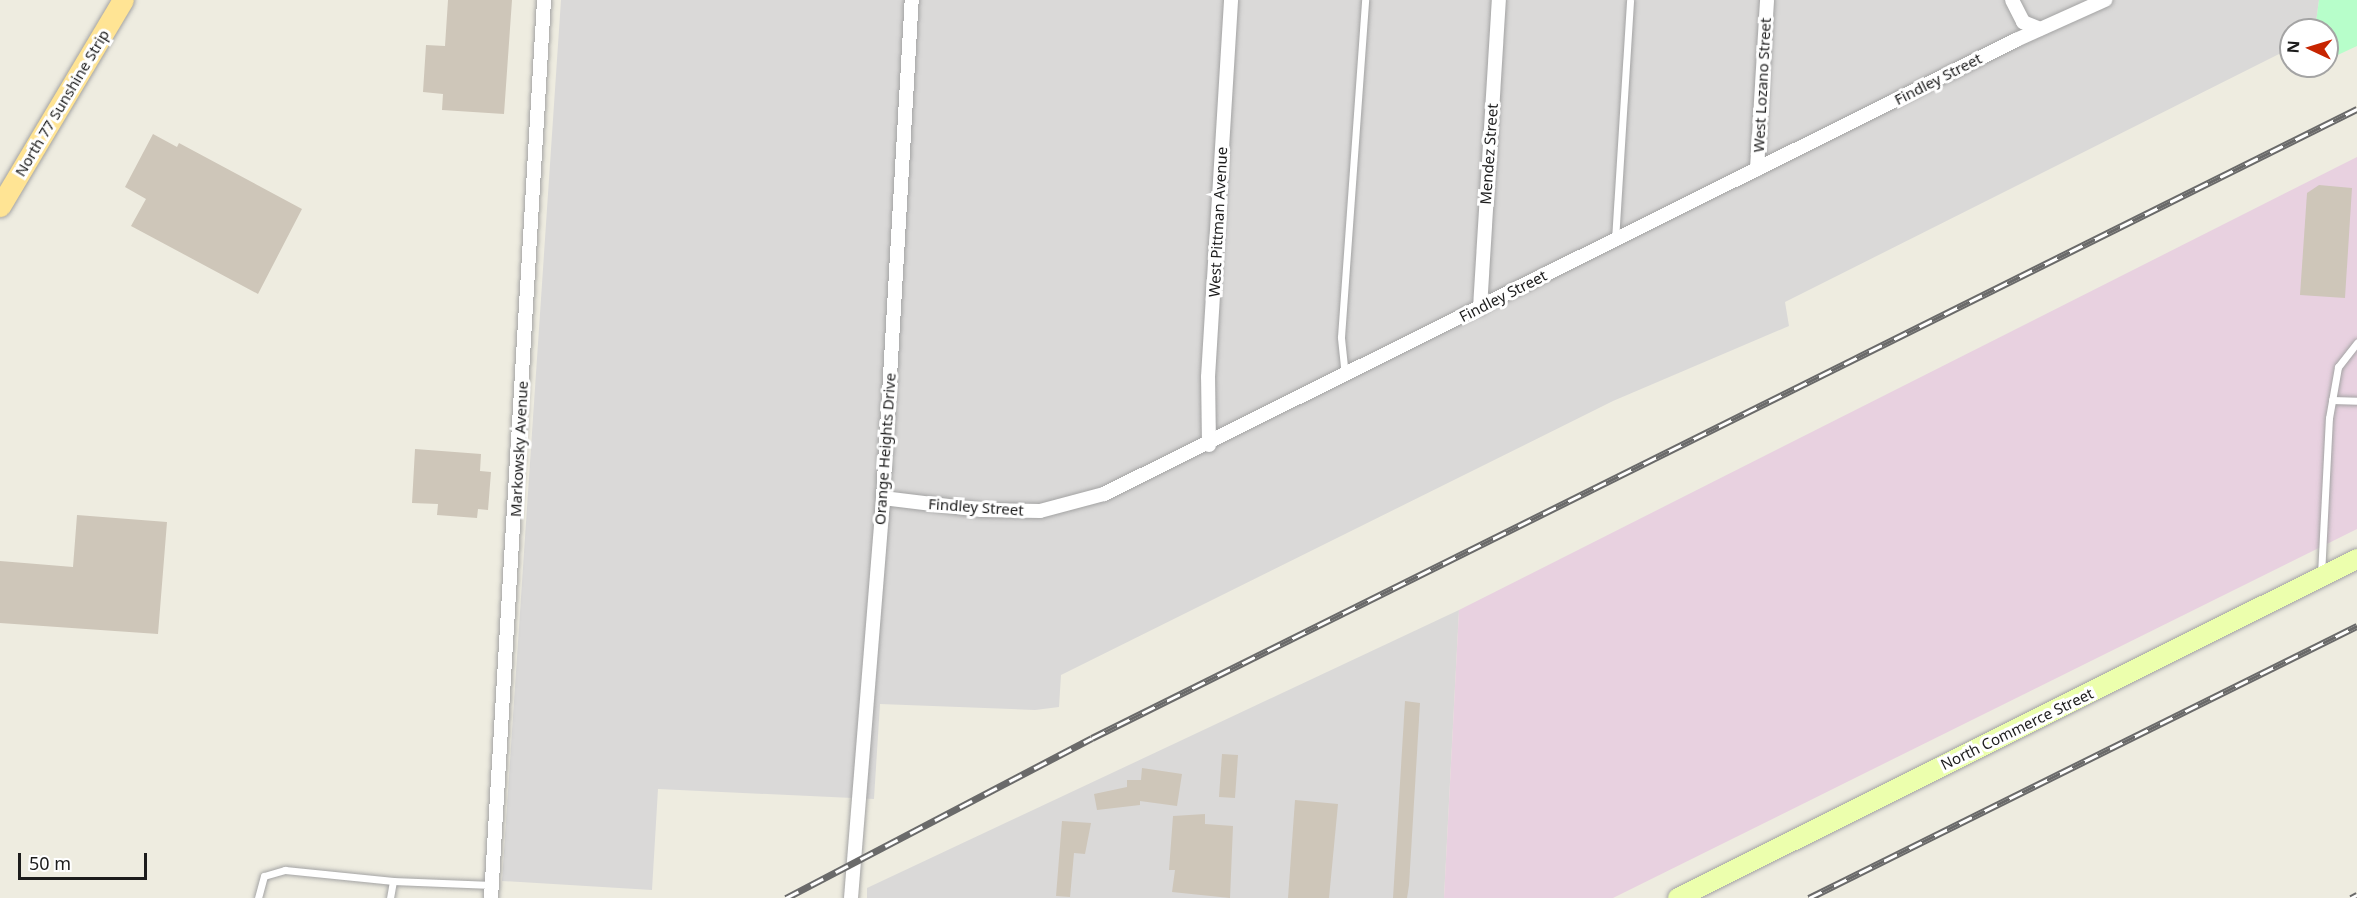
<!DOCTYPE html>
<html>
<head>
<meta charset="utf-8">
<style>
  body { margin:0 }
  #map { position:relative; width:2357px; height:898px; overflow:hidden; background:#eeece0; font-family:"Noto Sans",sans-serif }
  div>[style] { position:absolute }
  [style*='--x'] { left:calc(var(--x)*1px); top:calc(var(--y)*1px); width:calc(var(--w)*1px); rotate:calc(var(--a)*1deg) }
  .residential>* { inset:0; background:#dad9d8 }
  .industrial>* { inset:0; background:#e8d1e0 }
  .park>* { inset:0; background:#b7feca }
  .building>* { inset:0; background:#cec6b9 }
  .roads { filter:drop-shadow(0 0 2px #a3a3a3) drop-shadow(0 0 2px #a3a3a3) }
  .lane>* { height:7px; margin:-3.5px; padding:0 3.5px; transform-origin:3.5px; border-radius:3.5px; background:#fff }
  .street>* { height:14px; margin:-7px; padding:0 7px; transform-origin:7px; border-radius:7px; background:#fff }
  .secondary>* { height:20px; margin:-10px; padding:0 10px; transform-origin:10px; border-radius:10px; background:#ecffad }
  .primary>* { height:21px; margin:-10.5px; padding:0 10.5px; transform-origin:10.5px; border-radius:10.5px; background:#ffe494 }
  .rail>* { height:7px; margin-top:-3.5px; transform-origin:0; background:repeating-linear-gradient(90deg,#fff 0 14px,#6a6a6a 0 28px); box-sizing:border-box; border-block:2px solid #6a6a6a }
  span { translate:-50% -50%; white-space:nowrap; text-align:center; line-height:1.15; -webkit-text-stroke:6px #fff; paint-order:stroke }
  .street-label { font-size:15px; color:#1c1c1c }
  .north { position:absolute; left:2279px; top:18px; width:60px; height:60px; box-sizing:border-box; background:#fff; border:2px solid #a4a4a4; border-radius:50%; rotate:274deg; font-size:16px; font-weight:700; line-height:24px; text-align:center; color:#1c1c1c }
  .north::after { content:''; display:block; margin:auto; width:21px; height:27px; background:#c72400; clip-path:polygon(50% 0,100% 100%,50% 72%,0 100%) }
  .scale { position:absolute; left:18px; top:853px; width:129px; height:27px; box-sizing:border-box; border:3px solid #1c1c1c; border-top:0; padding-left:8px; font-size:18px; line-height:21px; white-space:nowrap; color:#1c1c1c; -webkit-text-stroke:4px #fff; paint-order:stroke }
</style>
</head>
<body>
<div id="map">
  <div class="residential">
    <i style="clip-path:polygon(561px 0,2319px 0,2315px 30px,2291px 30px,2291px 48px,1785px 302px,1789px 326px,1613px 401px,1061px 675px,1059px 707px,1035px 710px,880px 704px,874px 799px,658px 789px,652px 890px,502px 881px)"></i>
    <i style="clip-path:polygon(1459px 610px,1444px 898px,867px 898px,867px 888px)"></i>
  </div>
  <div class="industrial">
    <i style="clip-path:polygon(2357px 157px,2357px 529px,1613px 898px,1444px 898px,1459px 610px)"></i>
  </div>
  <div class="park">
    <i style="clip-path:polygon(2319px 0,2357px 0,2357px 46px,2327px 60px,2327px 30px,2315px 30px)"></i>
  </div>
  <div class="building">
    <i style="clip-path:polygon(448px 0,512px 0,504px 114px,442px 110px,443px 94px,423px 92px,426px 45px,445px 46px)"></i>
    <i style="clip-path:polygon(153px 134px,177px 147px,179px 143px,302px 209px,258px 294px,131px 226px,146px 199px,125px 187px)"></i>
    <i style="clip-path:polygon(2319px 185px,2352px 188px,2345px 298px,2300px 295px,2307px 193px)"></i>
    <i style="clip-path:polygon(415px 449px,481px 454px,480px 471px,491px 472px,488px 510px,478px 509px,477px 518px,437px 515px,438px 504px,412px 503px)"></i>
    <i style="clip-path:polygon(77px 515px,167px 522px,158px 634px,0 623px,0 561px,73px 567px)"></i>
    <i style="clip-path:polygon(1405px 701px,1420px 703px,1409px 885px,1407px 898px,1393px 898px)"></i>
    <i style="clip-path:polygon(1222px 754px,1238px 755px,1235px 798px,1219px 797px)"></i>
    <i style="clip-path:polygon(1142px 768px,1182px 774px,1177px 806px,1140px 801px,1140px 805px,1097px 810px,1094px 794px,1127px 787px,1127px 780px,1141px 780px)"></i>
    <i style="clip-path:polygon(1295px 800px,1338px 804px,1329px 898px,1288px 898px)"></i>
    <i style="clip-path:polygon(1205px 814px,1205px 824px,1233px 826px,1230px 898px,1172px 892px,1175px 870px,1169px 870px,1173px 816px)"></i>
    <i style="clip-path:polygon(1062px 821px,1091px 823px,1085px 854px,1074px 853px,1070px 897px,1056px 896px)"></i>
  </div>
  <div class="roads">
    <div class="lane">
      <i style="--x:1615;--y:240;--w:240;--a:-86.4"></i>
      <i style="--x:1345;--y:376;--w:39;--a:-96"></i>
      <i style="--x:1341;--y:337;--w:338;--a:-85.9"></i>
      <i style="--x:2332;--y:400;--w:25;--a:2"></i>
      <i style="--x:2321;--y:575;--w:157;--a:-87.1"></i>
      <i style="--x:2329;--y:418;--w:52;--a:-80"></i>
      <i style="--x:2338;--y:367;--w:31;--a:-52"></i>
      <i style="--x:258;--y:898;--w:23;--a:-75"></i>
      <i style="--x:264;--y:876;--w:22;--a:-16"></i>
      <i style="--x:285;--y:870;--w:109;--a:5.8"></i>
      <i style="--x:390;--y:898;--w:17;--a:-80"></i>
      <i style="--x:393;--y:881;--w:99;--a:2.3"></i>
    </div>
    <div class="street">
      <i style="--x:2012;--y:0;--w:25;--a:63"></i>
      <i style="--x:2023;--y:22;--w:18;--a:22"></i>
      <i style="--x:1757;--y:169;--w:169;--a:-86.6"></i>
      <i style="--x:1480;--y:308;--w:309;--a:-86.5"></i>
      <i style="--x:1209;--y:445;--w:68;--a:-90.8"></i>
      <i style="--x:1208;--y:377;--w:378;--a:-86.5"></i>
      <i style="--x:883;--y:498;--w:99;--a:7"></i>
      <i style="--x:981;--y:510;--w:59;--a:1"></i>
      <i style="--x:1040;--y:511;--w:66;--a:-14.9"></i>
      <i style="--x:1104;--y:494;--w:1019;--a:-26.46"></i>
      <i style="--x:2016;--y:40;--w:98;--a:-24.2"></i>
      <i style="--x:491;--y:898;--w:900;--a:-86.62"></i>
      <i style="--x:851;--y:898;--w:401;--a:-85.4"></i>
      <i style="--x:883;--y:498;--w:499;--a:-86.7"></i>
    </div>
    <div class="secondary">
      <i style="--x:1678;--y:898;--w:759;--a:-26.53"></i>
    </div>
    <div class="primary">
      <i style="--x:0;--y:206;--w:240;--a:-59.2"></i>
    </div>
  </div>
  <div class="rail">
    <i style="--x:786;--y:898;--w:345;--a:-27.6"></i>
    <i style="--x:1092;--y:738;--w:1413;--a:-26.44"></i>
    <i style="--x:1809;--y:898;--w:612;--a:-26.4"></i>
    <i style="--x:2351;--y:898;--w:7;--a:-27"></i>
  </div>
  <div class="street-label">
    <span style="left:1938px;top:79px;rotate:-27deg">Findley Street</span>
    <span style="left:1762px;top:85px;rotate:-87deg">West Lozano Street</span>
    <span style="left:62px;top:103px;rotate:-59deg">North 77 Sunshine Strip</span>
    <span style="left:1489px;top:154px;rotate:-86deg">Mendez Street</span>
    <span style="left:1218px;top:222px;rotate:-87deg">West Pittman Avenue</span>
    <span style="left:1503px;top:296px;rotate:-27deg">Findley Street</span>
    <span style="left:519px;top:449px;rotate:-87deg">Markowsky Avenue</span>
    <span style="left:885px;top:449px;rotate:-86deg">Orange Heights Drive</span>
    <span style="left:976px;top:507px;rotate:4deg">Findley Street</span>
    <span style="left:2017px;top:729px;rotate:-26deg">North Commerce Street</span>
  </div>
  <div class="north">N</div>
  <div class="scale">50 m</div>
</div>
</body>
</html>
